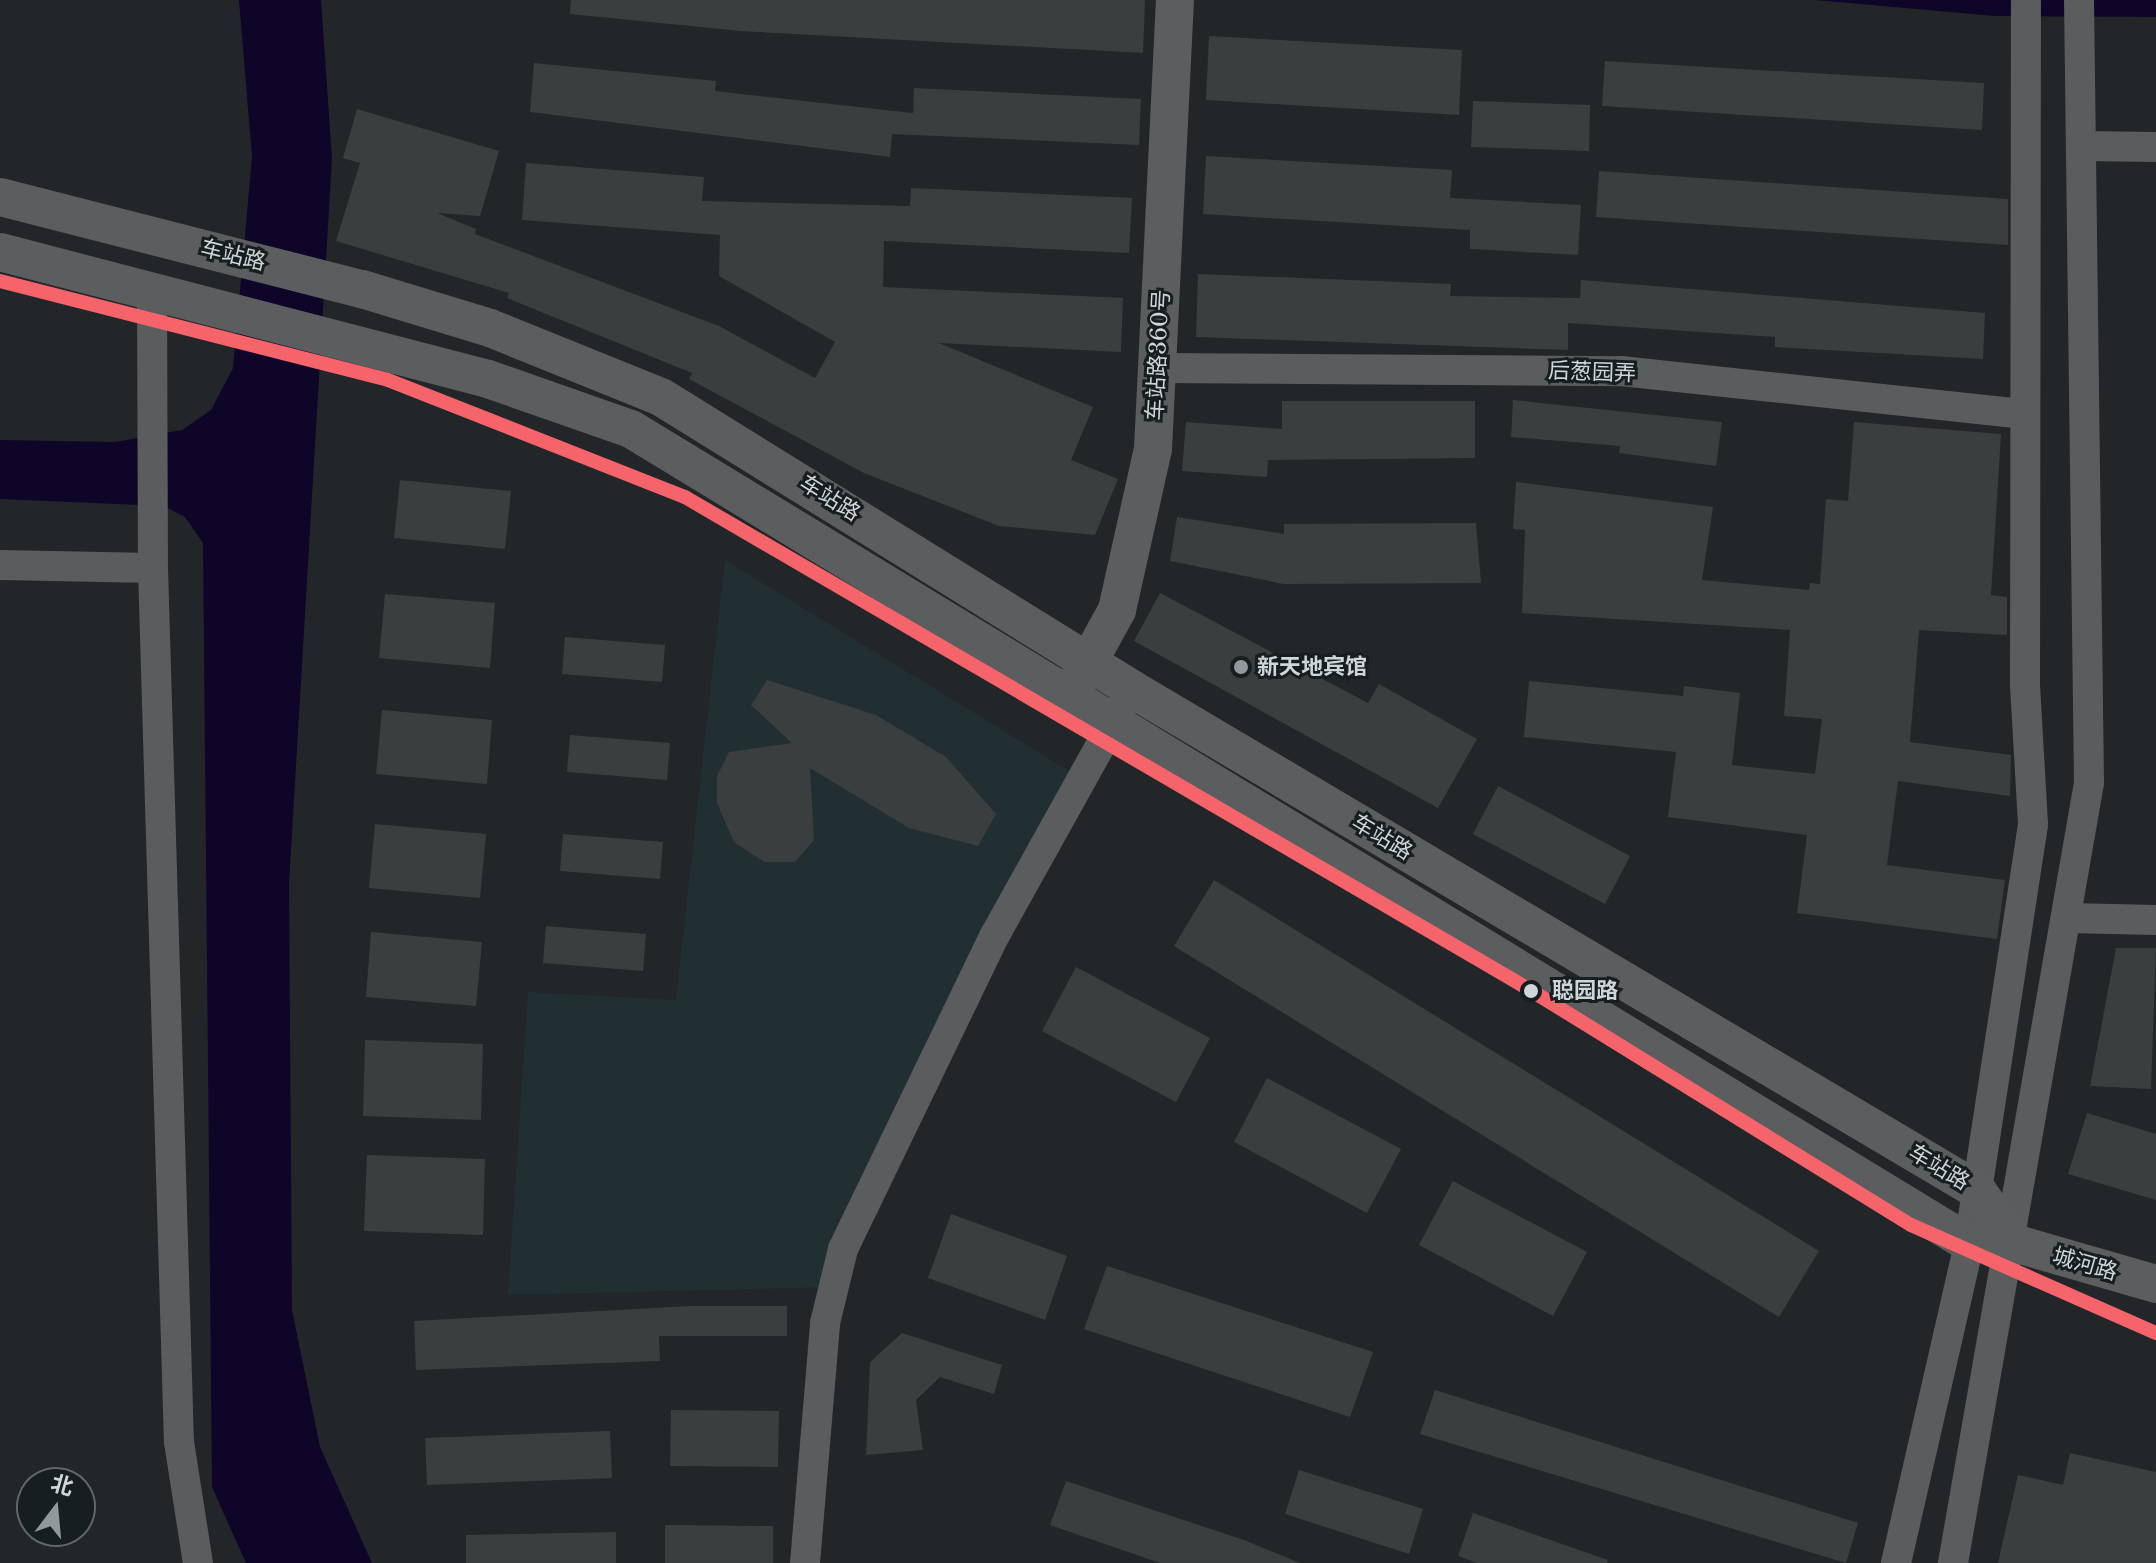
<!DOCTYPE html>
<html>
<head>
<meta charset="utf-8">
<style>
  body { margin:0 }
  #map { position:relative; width:2156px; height:1563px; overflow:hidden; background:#222628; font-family:"Libre Baskerville","Noto Sans SC",serif }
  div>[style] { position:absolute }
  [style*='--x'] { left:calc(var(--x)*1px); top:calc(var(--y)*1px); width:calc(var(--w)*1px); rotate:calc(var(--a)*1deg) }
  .built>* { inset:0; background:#212f32 }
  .water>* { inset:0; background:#0e0529 }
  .building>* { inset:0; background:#3a3e3e }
  .minor>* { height:30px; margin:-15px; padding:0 15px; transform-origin:15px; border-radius:15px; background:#5b5c5e }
  .major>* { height:38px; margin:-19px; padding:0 19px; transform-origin:19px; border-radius:19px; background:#5b5d5f }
  .metro-1>* { height:14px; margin:-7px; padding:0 7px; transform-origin:7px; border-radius:7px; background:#f5636b }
  .dots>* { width:22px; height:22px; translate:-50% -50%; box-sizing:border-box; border:4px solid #171e20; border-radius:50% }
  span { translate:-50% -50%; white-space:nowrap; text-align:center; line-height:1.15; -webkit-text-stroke:6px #171e20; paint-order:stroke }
  .street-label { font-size:22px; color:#d0d5d7 }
  .poi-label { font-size:22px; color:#d0d5d7; font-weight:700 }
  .left { translate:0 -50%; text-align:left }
  .stop-label { font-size:22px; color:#d0d5d7; font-weight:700 }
  .north { position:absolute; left:16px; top:1467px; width:80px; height:80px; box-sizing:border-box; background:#171e20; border:2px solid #616769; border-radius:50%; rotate:16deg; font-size:22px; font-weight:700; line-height:32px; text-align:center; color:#d0d5d7 }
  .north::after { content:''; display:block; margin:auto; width:28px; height:36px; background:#93989a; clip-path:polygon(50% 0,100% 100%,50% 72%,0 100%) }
</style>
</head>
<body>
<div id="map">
  <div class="built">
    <i style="clip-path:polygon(725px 560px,1082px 779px,834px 1287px,508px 1295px,528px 992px,676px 1000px)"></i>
  </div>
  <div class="water">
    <i style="clip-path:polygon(239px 0,321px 0,332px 158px,289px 884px,292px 1310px,320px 1447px,372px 1563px,246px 1563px,212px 1487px,203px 543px,185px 517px,164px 506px,0 499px,0 440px,115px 442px,182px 430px,211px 410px,233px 368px,252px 157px)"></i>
    <i style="clip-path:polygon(1815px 0,2156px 0,2156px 17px,1995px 16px)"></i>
  </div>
  <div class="building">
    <i style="clip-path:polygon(571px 0,1145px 0,1143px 53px,741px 31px,570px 14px)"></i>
    <i style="clip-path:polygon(1209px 36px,1462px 50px,1459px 115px,1206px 100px)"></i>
    <i style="clip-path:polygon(1605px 61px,1984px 83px,1982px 130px,1602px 106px)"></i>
    <i style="clip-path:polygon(534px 63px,716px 81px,715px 91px,913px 113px,914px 88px,1141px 99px,1139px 145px,892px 134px,890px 157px,530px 112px)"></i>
    <i style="clip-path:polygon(1473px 101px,1590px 105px,1589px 151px,1471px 147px)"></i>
    <i style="clip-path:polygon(357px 109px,499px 151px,480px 216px,437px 213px,476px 229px,475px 234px,719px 326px,815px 378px,835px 342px,719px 276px,720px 235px,522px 220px,526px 163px,704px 177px,702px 201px,910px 206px,911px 188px,1132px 198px,1129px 253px,884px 241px,883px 287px,1123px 298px,1121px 352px,939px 343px,1093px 407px,1071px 460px,1118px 479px,1095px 535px,999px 526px,864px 473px,689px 379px,692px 373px,507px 298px,509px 293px,336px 241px,360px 163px,343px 158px)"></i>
    <i style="clip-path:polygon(1206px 156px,1452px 170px,1450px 198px,1581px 205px,1578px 255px,1470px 249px,1470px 230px,1203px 214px)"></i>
    <i style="clip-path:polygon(1599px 171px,2008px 199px,2008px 245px,1596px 217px)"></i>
    <i style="clip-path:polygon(1198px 274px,1451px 284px,1450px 296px,1580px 298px,1581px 280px,1985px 313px,1983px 359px,1775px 347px,1775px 337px,1568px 323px,1568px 350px,1196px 337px)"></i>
    <i style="clip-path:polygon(1513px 400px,1722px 422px,1716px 466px,1619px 453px,1620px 446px,1511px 437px)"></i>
    <i style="clip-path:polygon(1282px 401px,1475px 401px,1475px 458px,1268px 460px,1267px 477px,1182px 471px,1186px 422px,1282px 429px)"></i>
    <i style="clip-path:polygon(1854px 422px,2001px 434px,1991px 595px,2007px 597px,2007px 635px,1919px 630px,1910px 742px,2011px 755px,2010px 796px,1898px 781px,1887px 865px,2005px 880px,1997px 939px,1797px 913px,1807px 835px,1668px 817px,1676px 752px,1524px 737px,1529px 681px,1683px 696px,1684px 686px,1740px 693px,1732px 765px,1815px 774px,1822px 719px,1784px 716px,1790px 630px,1522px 613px,1525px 530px,1513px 529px,1516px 482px,1713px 507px,1702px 580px,1809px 590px,1810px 583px,1820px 584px,1826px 499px,1848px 501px)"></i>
    <i style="clip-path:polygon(400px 480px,511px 491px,505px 549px,394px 538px)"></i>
    <i style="clip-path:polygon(1177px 517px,1284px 534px,1284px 524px,1476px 523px,1481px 583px,1284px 584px,1170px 561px)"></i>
    <i style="clip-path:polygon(1160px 593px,1368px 703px,1379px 684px,1477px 739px,1438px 808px,1134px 641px)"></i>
    <i style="clip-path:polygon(385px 594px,495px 603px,490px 668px,379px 658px)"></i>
    <i style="clip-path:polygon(565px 637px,665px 645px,662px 682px,562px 674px)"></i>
    <i style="clip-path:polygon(767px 680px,876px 715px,946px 757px,996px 814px,978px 846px,909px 828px,810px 768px,814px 840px,795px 862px,764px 862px,734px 842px,717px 803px,717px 776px,729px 752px,792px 743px,751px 705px)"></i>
    <i style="clip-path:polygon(382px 710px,492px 720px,487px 784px,376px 774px)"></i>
    <i style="clip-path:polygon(570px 735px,670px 743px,667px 780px,567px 772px)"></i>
    <i style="clip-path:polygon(1498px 786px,1630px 856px,1605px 904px,1473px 834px)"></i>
    <i style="clip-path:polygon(375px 824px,486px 834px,480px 898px,369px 888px)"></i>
    <i style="clip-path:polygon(563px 834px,663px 842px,660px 879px,560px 871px)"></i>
    <i style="clip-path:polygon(1214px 880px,1819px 1251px,1779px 1317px,1174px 946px)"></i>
    <i style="clip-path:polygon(546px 926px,646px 934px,643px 971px,543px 963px)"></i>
    <i style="clip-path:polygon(371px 932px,482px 942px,476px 1006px,366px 997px)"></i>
    <i style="clip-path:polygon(2116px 948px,2156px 948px,2151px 1089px,2090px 1086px)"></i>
    <i style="clip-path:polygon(1076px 967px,1210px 1038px,1176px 1102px,1042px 1031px)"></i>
    <i style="clip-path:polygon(365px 1040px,483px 1044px,481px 1120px,363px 1116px)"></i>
    <i style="clip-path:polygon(1267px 1078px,1401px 1149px,1367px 1213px,1234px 1142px)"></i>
    <i style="clip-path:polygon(2087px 1113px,2156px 1134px,2156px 1200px,2068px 1174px)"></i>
    <i style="clip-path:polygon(367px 1155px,485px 1159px,483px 1235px,364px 1231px)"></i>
    <i style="clip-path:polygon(1453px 1181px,1587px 1252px,1553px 1316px,1419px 1245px)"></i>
    <i style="clip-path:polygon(951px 1214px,1067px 1256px,1045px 1320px,928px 1278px)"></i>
    <i style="clip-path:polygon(1107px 1266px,1373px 1352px,1350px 1417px,1084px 1329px)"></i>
    <i style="clip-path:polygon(690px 1306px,787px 1306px,787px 1336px,659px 1336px,660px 1361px,416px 1370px,414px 1321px)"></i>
    <i style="clip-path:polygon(902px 1333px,1002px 1365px,994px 1394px,940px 1377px,916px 1400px,923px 1450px,866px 1455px,870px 1362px)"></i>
    <i style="clip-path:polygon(1435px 1390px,1858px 1523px,1846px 1563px,1420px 1434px)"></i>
    <i style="clip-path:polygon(671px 1410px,779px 1411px,778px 1467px,670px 1466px)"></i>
    <i style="clip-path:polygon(610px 1431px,612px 1478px,427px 1485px,425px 1438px)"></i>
    <i style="clip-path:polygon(2070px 1453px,2156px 1472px,2156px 1563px,1998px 1563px,2018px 1475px,2063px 1485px)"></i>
    <i style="clip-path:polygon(1299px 1470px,1423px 1509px,1409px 1554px,1285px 1514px)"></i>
    <i style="clip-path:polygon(1066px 1481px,1244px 1540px,1300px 1563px,1160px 1563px,1050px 1525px)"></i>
    <i style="clip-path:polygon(1473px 1513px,1608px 1560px,1607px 1563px,1477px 1563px,1458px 1556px)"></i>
    <i style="clip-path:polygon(665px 1525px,773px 1526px,773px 1563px,665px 1563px)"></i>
    <i style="clip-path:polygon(616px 1532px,616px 1563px,466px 1563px,466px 1535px)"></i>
  </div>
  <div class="minor">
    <i style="--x:2081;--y:146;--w:75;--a:0.8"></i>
    <i style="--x:152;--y:290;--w:278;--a:89.8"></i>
    <i style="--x:153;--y:568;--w:874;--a:88.3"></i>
    <i style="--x:179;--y:1442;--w:122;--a:81.1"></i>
    <i style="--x:1157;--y:368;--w:464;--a:0.4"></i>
    <i style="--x:1621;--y:371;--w:406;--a:6.1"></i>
    <i style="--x:0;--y:565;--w:153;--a:1.1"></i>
    <i style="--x:2068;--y:918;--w:88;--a:1.3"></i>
    <i style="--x:805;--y:1563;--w:241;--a:-85.2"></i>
    <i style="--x:825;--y:1323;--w:76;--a:-76.3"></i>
    <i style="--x:843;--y:1249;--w:349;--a:-64.2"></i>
    <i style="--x:995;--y:935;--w:263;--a:-60.9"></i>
    <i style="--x:1896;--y:1563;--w:328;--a:-77.1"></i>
    <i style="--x:1969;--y:1243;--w:424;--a:-81.3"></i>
    <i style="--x:2033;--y:824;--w:139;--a:-93.3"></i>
    <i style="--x:2025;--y:685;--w:685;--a:-89.92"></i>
    <i style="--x:1953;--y:1563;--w:792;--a:-80.11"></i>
    <i style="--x:2089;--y:783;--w:783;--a:-90.73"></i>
  </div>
  <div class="major">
    <i style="--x:0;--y:197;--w:374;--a:14.3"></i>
    <i style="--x:362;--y:289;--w:134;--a:16.9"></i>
    <i style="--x:490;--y:328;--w:184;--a:22"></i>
    <i style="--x:661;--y:397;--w:554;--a:31.8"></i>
    <i style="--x:1132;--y:689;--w:982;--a:30.66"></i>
    <i style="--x:1977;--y:1190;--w:65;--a:55.1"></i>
    <i style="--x:0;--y:252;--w:504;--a:14.59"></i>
    <i style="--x:488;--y:379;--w:151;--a:19.3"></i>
    <i style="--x:631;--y:429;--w:1566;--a:31.32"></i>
    <i style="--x:1969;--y:1243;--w:45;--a:0"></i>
    <i style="--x:2014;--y:1243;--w:148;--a:16.1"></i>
    <i style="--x:1078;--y:681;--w:81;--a:-61.2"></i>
    <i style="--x:1117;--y:610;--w:165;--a:-77.4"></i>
    <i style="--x:1153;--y:449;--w:450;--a:-87.2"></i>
  </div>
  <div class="metro-1">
    <i style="--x:0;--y:281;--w:400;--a:14.3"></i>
    <i style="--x:388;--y:380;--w:319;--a:21.5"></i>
    <i style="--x:685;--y:497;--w:981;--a:30.25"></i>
    <i style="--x:1532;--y:991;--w:445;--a:31.7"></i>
    <i style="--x:1911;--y:1225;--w:268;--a:23.8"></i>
  </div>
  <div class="dots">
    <i style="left:1241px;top:667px;background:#93989a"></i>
    <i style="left:1531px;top:991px;background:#d0d5d7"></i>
  </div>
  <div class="street-label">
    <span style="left:233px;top:255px;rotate:14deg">车站路</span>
    <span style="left:1158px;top:355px;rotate:-87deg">车站路360号</span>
    <span style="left:1592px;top:372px;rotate:2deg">后葱园弄</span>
    <span style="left:830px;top:498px;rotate:32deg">车站路</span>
    <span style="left:1382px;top:837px;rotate:31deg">车站路</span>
    <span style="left:1939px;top:1167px;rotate:31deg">车站路</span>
    <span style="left:2085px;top:1264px;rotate:16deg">城河路</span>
  </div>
  <div class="poi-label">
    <span class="left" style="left:1257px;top:667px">新天地宾馆</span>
  </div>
  <div class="stop-label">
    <span class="left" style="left:1552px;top:991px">聪园路</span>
  </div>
  <div class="north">北</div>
</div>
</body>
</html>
